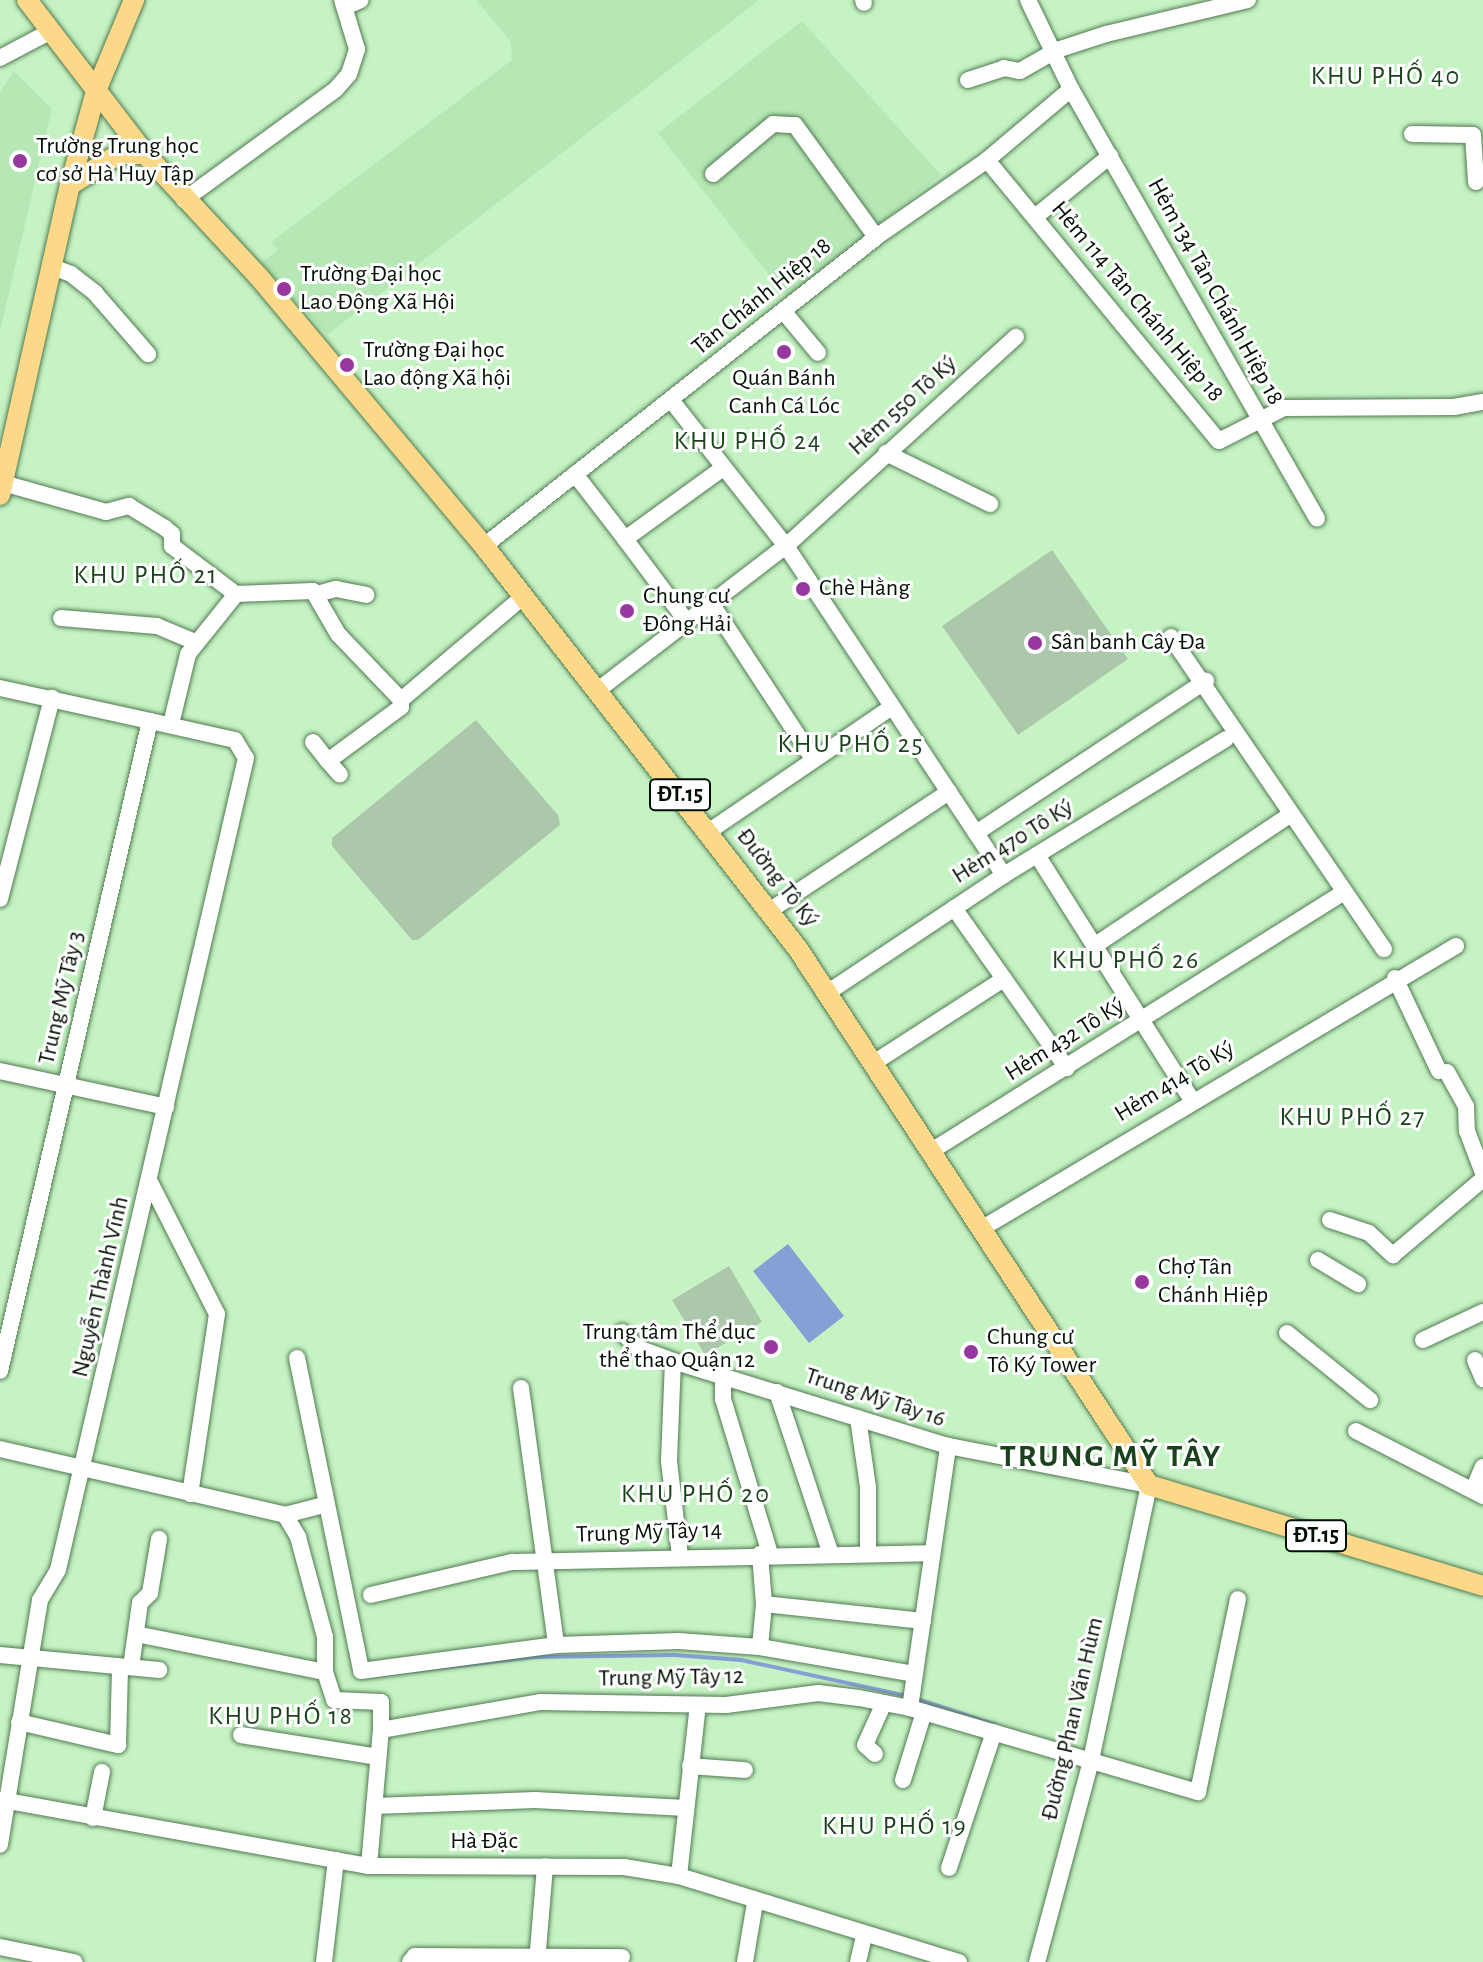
<!DOCTYPE html>
<html>
<head>
<meta charset="utf-8">
<style>
  body { margin:0 }
  #map { position:relative; width:1483px; height:1962px; overflow:hidden; background:#c5f3c4; font-family:"Alegreya Sans",sans-serif }
  div>[style] { position:absolute }
  [style*='--x'] { left:calc(var(--x)*1px); top:calc(var(--y)*1px); width:calc(var(--w)*1px); rotate:calc(var(--a)*1deg) }
  .built>* { inset:0; background:#b5e8b4 }
  .green>* { inset:0; background:#acc8ab }
  .water>* { inset:0; background:#869fd5 }
  .stream>* { height:4px; margin:-2px; padding:0 2px; transform-origin:2px; border-radius:2px; background:#869fd5 }
  .roads { filter:drop-shadow(0 0 2px #517a51) drop-shadow(0 0 2px #517a51) }
  .minor>* { height:16px; margin:-8px; padding:0 8px; transform-origin:8px; border-radius:8px; background:#fff }
  .major>* { height:20px; margin:-10px; padding:0 10px; transform-origin:10px; border-radius:10px; background:#fbd989 }
  .dots>* { width:22px; height:22px; translate:-50% -50%; box-sizing:border-box; border:4px solid #fff; border-radius:50% }
  span { translate:-50% -50%; white-space:nowrap; text-align:center; line-height:1.15; -webkit-text-stroke:6px #fff; paint-order:stroke }
  .shield-label span { padding:2px 6px; background:#fff; border:2px solid; border-radius:6px; -webkit-text-stroke-width:0 }
  .shield-label { font-size:22px; color:#021003; font-weight:700 }
  .poi-label { font-size:24px; color:#021003 }
  .left { translate:0 -50%; text-align:left }
  .right { translate:-100% -50%; text-align:right }
  .street-label { font-size:24px; color:#021003 }
  .neighbourhood-label { font-size:26px; color:#1a421c; letter-spacing:2px }
  .district-label { font-size:32px; color:#1a421c; font-weight:700; letter-spacing:2px }
</style>
</head>
<body>
<div id="map">
  <div class="built">
    <i style="clip-path:polygon(476px 0,759px 0,327px 335px,261px 263px,278px 250px,271px 242px,512px 60px,511px 42px)"></i>
    <i style="clip-path:polygon(802px 21px,941px 175px,787px 298px,658px 133px)"></i>
    <i style="clip-path:polygon(14px 71px,52px 109px,0 331px,0 92px)"></i>
  </div>
  <div class="green">
    <i style="clip-path:polygon(1052px 550px,1128px 659px,1018px 735px,942px 626px)"></i>
    <i style="clip-path:polygon(476px 720px,558px 815px,560px 825px,418px 940px,412px 940px,332px 846px,332px 838px)"></i>
    <i style="clip-path:polygon(729px 1266px,762px 1322px,705px 1355px,672px 1300px)"></i>
  </div>
  <div class="water">
    <i style="clip-path:polygon(788px 1244px,844px 1316px,809px 1343px,753px 1271px)"></i>
  </div>
  <div class="stream">
    <i style="--x:363;--y:1677;--w:172;--a:-6.7"></i>
    <i style="--x:534;--y:1657;--w:141;--a:-0.8"></i>
    <i style="--x:675;--y:1655;--w:66;--a:4.3"></i>
    <i style="--x:741;--y:1660;--w:171;--a:12.2"></i>
    <i style="--x:917;--y:1699;--w:83;--a:18.2"></i>
  </div>
  <div class="roads">
    <div class="minor">
      <i style="--x:863;--y:0;--w:3;--a:72"></i>
      <i style="--x:1028;--y:0;--w:99;--a:64.2"></i>
      <i style="--x:1071;--y:89;--w:495;--a:60.2"></i>
      <i style="--x:345;--y:7;--w:17;--a:-24"></i>
      <i style="--x:0;--y:58;--w:58;--a:-27.9"></i>
      <i style="--x:968;--y:80;--w:38;--a:-18"></i>
      <i style="--x:1004;--y:68;--w:16;--a:11"></i>
      <i style="--x:1020;--y:71;--w:43;--a:-29.6"></i>
      <i style="--x:1057;--y:50;--w:52;--a:-18.1"></i>
      <i style="--x:1106;--y:34;--w:146;--a:-13.5"></i>
      <i style="--x:1412;--y:134;--w:61;--a:0.9"></i>
      <i style="--x:1473;--y:135;--w:47;--a:86.3"></i>
      <i style="--x:987;--y:160;--w:364;--a:50.5"></i>
      <i style="--x:1219;--y:441;--w:73;--a:-26.9"></i>
      <i style="--x:1284;--y:408;--w:170;--a:-0.3"></i>
      <i style="--x:1454;--y:407;--w:29;--a:-10"></i>
      <i style="--x:713;--y:174;--w:78;--a:-39.8"></i>
      <i style="--x:773;--y:124;--w:22;--a:3"></i>
      <i style="--x:795;--y:125;--w:138;--a:54.1"></i>
      <i style="--x:184;--y:200;--w:188;--a:-36.1"></i>
      <i style="--x:336;--y:89;--w:20;--a:-49"></i>
      <i style="--x:349;--y:74;--w:26;--a:-72"></i>
      <i style="--x:357;--y:49;--w:51;--a:-107"></i>
      <i style="--x:1035;--y:217;--w:97;--a:-39.1"></i>
      <i style="--x:52;--y:267;--w:20;--a:20"></i>
      <i style="--x:71;--y:274;--w:31;--a:38"></i>
      <i style="--x:95;--y:293;--w:81;--a:49"></i>
      <i style="--x:784;--y:312;--w:53;--a:50.3"></i>
      <i style="--x:671;--y:400;--w:186;--a:51.8"></i>
      <i style="--x:786;--y:546;--w:395;--a:56.5"></i>
      <i style="--x:886;--y:453;--w:116;--a:26.1"></i>
      <i style="--x:575;--y:474;--w:82;--a:52.4"></i>
      <i style="--x:625;--y:539;--w:121;--a:-35.9"></i>
      <i style="--x:3;--y:483;--w:107;--a:15.7"></i>
      <i style="--x:106;--y:512;--w:24;--a:-15"></i>
      <i style="--x:129;--y:506;--w:42;--a:31.4"></i>
      <i style="--x:165;--y:528;--w:9;--a:41"></i>
      <i style="--x:172;--y:534;--w:12;--a:90"></i>
      <i style="--x:172;--y:546;--w:80;--a:36.9"></i>
      <i style="--x:625;--y:539;--w:104;--a:53.2"></i>
      <i style="--x:484;--y:546;--w:499;--a:-38.2"></i>
      <i style="--x:876;--y:237;--w:135;--a:-34.7"></i>
      <i style="--x:987;--y:160;--w:110;--a:-40.2"></i>
      <i style="--x:317;--y:594;--w:20;--a:-15"></i>
      <i style="--x:336;--y:589;--w:31;--a:11"></i>
      <i style="--x:711;--y:603;--w:186;--a:56.8"></i>
      <i style="--x:61;--y:618;--w:96;--a:4.8"></i>
      <i style="--x:157;--y:626;--w:41;--a:22.8"></i>
      <i style="--x:1171;--y:637;--w:378;--a:55.7"></i>
      <i style="--x:0;--y:688;--w:154;--a:12.4"></i>
      <i style="--x:598;--y:690;--w:237;--a:-37.5"></i>
      <i style="--x:786;--y:546;--w:311;--a:-42.3"></i>
      <i style="--x:171;--y:724;--w:72;--a:-76.3"></i>
      <i style="--x:188;--y:654;--w:77;--a:-51.3"></i>
      <i style="--x:236;--y:594;--w:77;--a:-2.2"></i>
      <i style="--x:313;--y:591;--w:50;--a:59.8"></i>
      <i style="--x:338;--y:634;--w:91;--a:46.3"></i>
      <i style="--x:401;--y:700;--w:160;--a:-40.2"></i>
      <i style="--x:313;--y:742;--w:24;--a:52"></i>
      <i style="--x:328;--y:761;--w:91;--a:-36.5"></i>
      <i style="--x:401;--y:707;--w:7;--a:-90"></i>
      <i style="--x:328;--y:761;--w:18;--a:49"></i>
      <i style="--x:708;--y:832;--w:222;--a:-34.2"></i>
      <i style="--x:976;--y:833;--w:276;--a:-33.5"></i>
      <i style="--x:1037;--y:855;--w:290;--a:57.7"></i>
      <i style="--x:0;--y:899;--w:208;--a:-75.5"></i>
      <i style="--x:954;--y:908;--w:196;--a:54.8"></i>
      <i style="--x:769;--y:911;--w:216;--a:-33.5"></i>
      <i style="--x:1094;--y:946;--w:237;--a:-33.8"></i>
      <i style="--x:1395;--y:978;--w:103;--a:64.7"></i>
      <i style="--x:830;--y:991;--w:209;--a:-33.7"></i>
      <i style="--x:1004;--y:875;--w:260;--a:-31.5"></i>
      <i style="--x:875;--y:1062;--w:153;--a:-32.8"></i>
      <i style="--x:0;--y:1071;--w:170;--a:12.2"></i>
      <i style="--x:1447;--y:1072;--w:39;--a:61"></i>
      <i style="--x:1466;--y:1106;--w:25;--a:88"></i>
      <i style="--x:1467;--y:1131;--w:45;--a:69.1"></i>
      <i style="--x:933;--y:1150;--w:484;--a:-32.1"></i>
      <i style="--x:150;--y:1182;--w:148;--a:63.1"></i>
      <i style="--x:217;--y:1314;--w:182;--a:98.5"></i>
      <i style="--x:1330;--y:1220;--w:41;--a:18.4"></i>
      <i style="--x:1369;--y:1233;--w:33;--a:43"></i>
      <i style="--x:1393;--y:1255;--w:118;--a:-40.2"></i>
      <i style="--x:981;--y:1229;--w:553;--a:-30.79"></i>
      <i style="--x:1318;--y:1260;--w:47;--a:31"></i>
      <i style="--x:622;--y:1332;--w:23;--a:45"></i>
      <i style="--x:638;--y:1348;--w:37;--a:20"></i>
      <i style="--x:673;--y:1361;--w:288;--a:17.2"></i>
      <i style="--x:948;--y:1446;--w:205;--a:11"></i>
      <i style="--x:1149;--y:1485;--w:282;--a:101.9"></i>
      <i style="--x:1091;--y:1761;--w:208;--a:105"></i>
      <i style="--x:1287;--y:1333;--w:107;--a:38.9"></i>
      <i style="--x:1423;--y:1340;--w:66;--a:-25"></i>
      <i style="--x:297;--y:1358;--w:319;--a:78.4"></i>
      <i style="--x:361;--y:1671;--w:197;--a:-7.6"></i>
      <i style="--x:556;--y:1645;--w:123;--a:-1.9"></i>
      <i style="--x:679;--y:1641;--w:81;--a:4.2"></i>
      <i style="--x:760;--y:1647;--w:43;--a:-84.7"></i>
      <i style="--x:1475;--y:1360;--w:21;--a:67"></i>
      <i style="--x:673;--y:1361;--w:100;--a:92.3"></i>
      <i style="--x:669;--y:1461;--w:96;--a:83.4"></i>
      <i style="--x:0;--y:1371;--w:667;--a:-77.01"></i>
      <i style="--x:150;--y:721;--w:87;--a:12.6"></i>
      <i style="--x:235;--y:740;--w:21;--a:59"></i>
      <i style="--x:246;--y:758;--w:833;--a:103.04"></i>
      <i style="--x:58;--y:1570;--w:35;--a:121"></i>
      <i style="--x:40;--y:1600;--w:248;--a:99.3"></i>
      <i style="--x:723;--y:1375;--w:24;--a:90"></i>
      <i style="--x:723;--y:1399;--w:162;--a:73.1"></i>
      <i style="--x:521;--y:1388;--w:259;--a:82.2"></i>
      <i style="--x:777;--y:1392;--w:171;--a:71.6"></i>
      <i style="--x:858;--y:1418;--w:70;--a:81.8"></i>
      <i style="--x:868;--y:1487;--w:67;--a:90"></i>
      <i style="--x:1356;--y:1431;--w:143;--a:27.1"></i>
      <i style="--x:0;--y:1449;--w:293;--a:13"></i>
      <i style="--x:285;--y:1515;--w:40;--a:-14.4"></i>
      <i style="--x:1473;--y:1490;--w:25;--a:-67"></i>
      <i style="--x:285;--y:1515;--w:26;--a:59"></i>
      <i style="--x:298;--y:1537;--w:104;--a:74.9"></i>
      <i style="--x:325;--y:1637;--w:35;--a:90"></i>
      <i style="--x:325;--y:1672;--w:29;--a:72"></i>
      <i style="--x:334;--y:1700;--w:47;--a:2.4"></i>
      <i style="--x:381;--y:1702;--w:28;--a:90"></i>
      <i style="--x:760;--y:1554;--w:50;--a:85.4"></i>
      <i style="--x:764;--y:1604;--w:160;--a:6.1"></i>
      <i style="--x:371;--y:1595;--w:145;--a:-13.2"></i>
      <i style="--x:512;--y:1562;--w:420;--a:-1.2"></i>
      <i style="--x:136;--y:1634;--w:193;--a:11.4"></i>
      <i style="--x:760;--y:1647;--w:156;--a:9.9"></i>
      <i style="--x:0;--y:1655;--w:160;--a:5.4"></i>
      <i style="--x:131;--y:1667;--w:65;--a:-82"></i>
      <i style="--x:140;--y:1603;--w:14;--a:-45"></i>
      <i style="--x:150;--y:1593;--w:55;--a:-80.5"></i>
      <i style="--x:910;--y:1708;--w:265;--a:-81.7"></i>
      <i style="--x:19;--y:1722;--w:102;--a:13.1"></i>
      <i style="--x:118;--y:1745;--w:77;--a:-88.5"></i>
      <i style="--x:241;--y:1735;--w:139;--a:9.1"></i>
      <i style="--x:875;--y:1754;--w:13;--a:-138"></i>
      <i style="--x:865;--y:1745;--w:46;--a:-65.7"></i>
      <i style="--x:690;--y:1766;--w:55;--a:4.2"></i>
      <i style="--x:903;--y:1780;--w:71;--a:-72.8"></i>
      <i style="--x:2;--y:1800;--w:373;--a:10.2"></i>
      <i style="--x:369;--y:1866;--w:255;--a:0.2"></i>
      <i style="--x:624;--y:1867;--w:56;--a:9.3"></i>
      <i style="--x:679;--y:1876;--w:293;--a:17.1"></i>
      <i style="--x:374;--y:1806;--w:161;--a:-2.1"></i>
      <i style="--x:535;--y:1800;--w:151;--a:3"></i>
      <i style="--x:93;--y:1818;--w:47;--a:-78.9"></i>
      <i style="--x:369;--y:1866;--w:137;--a:-85"></i>
      <i style="--x:381;--y:1730;--w:161;--a:-10"></i>
      <i style="--x:540;--y:1702;--w:186;--a:0.9"></i>
      <i style="--x:726;--y:1705;--w:93;--a:-7.4"></i>
      <i style="--x:818;--y:1693;--w:41;--a:7"></i>
      <i style="--x:859;--y:1698;--w:52;--a:11.1"></i>
      <i style="--x:910;--y:1708;--w:300;--a:16.3"></i>
      <i style="--x:1198;--y:1792;--w:197;--a:-78.3"></i>
      <i style="--x:949;--y:1868;--w:143;--a:-71.7"></i>
      <i style="--x:679;--y:1876;--w:172;--a:-83.7"></i>
      <i style="--x:0;--y:1947;--w:76;--a:11.5"></i>
      <i style="--x:324;--y:1962;--w:103;--a:-83.3"></i>
      <i style="--x:410;--y:1962;--w:8;--a:-50"></i>
      <i style="--x:415;--y:1956;--w:207;--a:0.3"></i>
      <i style="--x:537;--y:1962;--w:96;--a:-85.2"></i>
      <i style="--x:745;--y:1962;--w:60;--a:-80.4"></i>
      <i style="--x:858;--y:1962;--w:28;--a:-77"></i>
    </div>
    <div class="major">
      <i style="--x:27;--y:0;--w:194;--a:52.5"></i>
      <i style="--x:145;--y:154;--w:168;--a:47.2"></i>
      <i style="--x:259;--y:277;--w:351;--a:50.1"></i>
      <i style="--x:484;--y:546;--w:511;--a:52.08"></i>
      <i style="--x:798;--y:949;--w:641;--a:56.78"></i>
      <i style="--x:1149;--y:1485;--w:349;--a:16.8"></i>
      <i style="--x:70;--y:185;--w:58;--a:-32.3"></i>
      <i style="--x:119;--y:154;--w:26;--a:0"></i>
      <i style="--x:0;--y:495;--w:318;--a:-77.3"></i>
      <i style="--x:70;--y:185;--w:98;--a:-74.5"></i>
      <i style="--x:96;--y:91;--w:99;--a:-67.3"></i>
    </div>
  </div>
  <div class="dots">
    <i style="left:20px;top:161px;background:#97379f"></i>
    <i style="left:284px;top:289px;background:#97379f"></i>
    <i style="left:784px;top:352px;background:#97379f"></i>
    <i style="left:347px;top:365px;background:#97379f"></i>
    <i style="left:803px;top:589px;background:#97379f"></i>
    <i style="left:627px;top:611px;background:#97379f"></i>
    <i style="left:1035px;top:643px;background:#97379f"></i>
    <i style="left:1142px;top:1282px;background:#97379f"></i>
    <i style="left:771px;top:1347px;background:#97379f"></i>
    <i style="left:971px;top:1352px;background:#97379f"></i>
  </div>
  <div class="shield-label">
    <span style="left:680px;top:795px">ĐT.15</span>
    <span style="left:1316px;top:1536px">ĐT.15</span>
  </div>
  <div class="poi-label">
    <span class="left" style="left:36px;top:161px">Trường Trung học<br>cơ sở Hà Huy Tập</span>
    <span class="left" style="left:300px;top:289px">Trường Đại học<br>Lao Động Xã Hội</span>
    <span class="left" style="left:363px;top:365px">Trường Đại học<br>Lao động Xã hội</span>
    <span style="left:784px;top:393px">Quán Bánh<br>Canh Cá Lóc</span>
    <span class="left" style="left:819px;top:589px">Chè Hằng</span>
    <span class="left" style="left:643px;top:611px">Chung cư<br>Đông Hải</span>
    <span class="left" style="left:1051px;top:643px">Sân banh Cây Đa</span>
    <span class="left" style="left:1158px;top:1282px">Chợ Tân<br>Chánh Hiệp</span>
    <span class="right" style="left:755px;top:1347px">Trung tâm Thể dục<br>thể thao Quận 12</span>
    <span class="left" style="left:987px;top:1352px">Chung cư<br>Tô Ký Tower</span>
  </div>
  <div class="street-label">
    <span style="left:1215px;top:292px;rotate:61deg">Hẻm 134 Tân Chánh Hiệp 18</span>
    <span style="left:762px;top:297px;rotate:-39deg">Tân Chánh Hiệp 18</span>
    <span style="left:1137px;top:302px;rotate:50deg">Hẻm 114 Tân Chánh Hiệp 18</span>
    <span style="left:903px;top:406px;rotate:-42deg">Hẻm 550 Tô Ký</span>
    <span style="left:1013px;top:842px;rotate:-32deg">Hẻm 470 Tô Ký</span>
    <span style="left:777px;top:878px;rotate:52deg">Đường Tô Ký</span>
    <span style="left:62px;top:998px;rotate:-77deg">Trung Mỹ Tây 3</span>
    <span style="left:1065px;top:1040px;rotate:-32deg">Hẻm 432 Tô Ký</span>
    <span style="left:1175px;top:1082px;rotate:-31deg">Hẻm 414 Tô Ký</span>
    <span style="left:101px;top:1287px;rotate:-77deg">Nguyễn Thành Vĩnh</span>
    <span style="left:875px;top:1398px;rotate:18deg">Trung Mỹ Tây 16</span>
    <span style="left:649px;top:1533px;rotate:-2deg">Trung Mỹ Tây 14</span>
    <span style="left:671px;top:1678px;rotate:-1deg">Trung Mỹ Tây 12</span>
    <span style="left:1073px;top:1719px;rotate:-77deg">Đường Phan Văn Hùm</span>
    <span style="left:484px;top:1842px">Hà Đặc</span>
  </div>
  <div class="neighbourhood-label">
    <span style="left:1386px;top:77px">KHU PHỐ 40</span>
    <span style="left:748px;top:442px">KHU PHỐ 24</span>
    <span style="left:146px;top:576px">KHU PHỐ 21</span>
    <span style="left:851px;top:745px">KHU PHỐ 25</span>
    <span style="left:1126px;top:961px">KHU PHỐ 26</span>
    <span style="left:1353px;top:1118px">KHU PHỐ 27</span>
    <span style="left:696px;top:1495px">KHU PHỐ 20</span>
    <span style="left:281px;top:1717px">KHU PHỐ 18</span>
    <span style="left:895px;top:1827px">KHU PHỐ 19</span>
  </div>
  <div class="district-label">
    <span style="left:1111px;top:1456px">TRUNG MỸ TÂY</span>
  </div>
</div>
</body>
</html>
